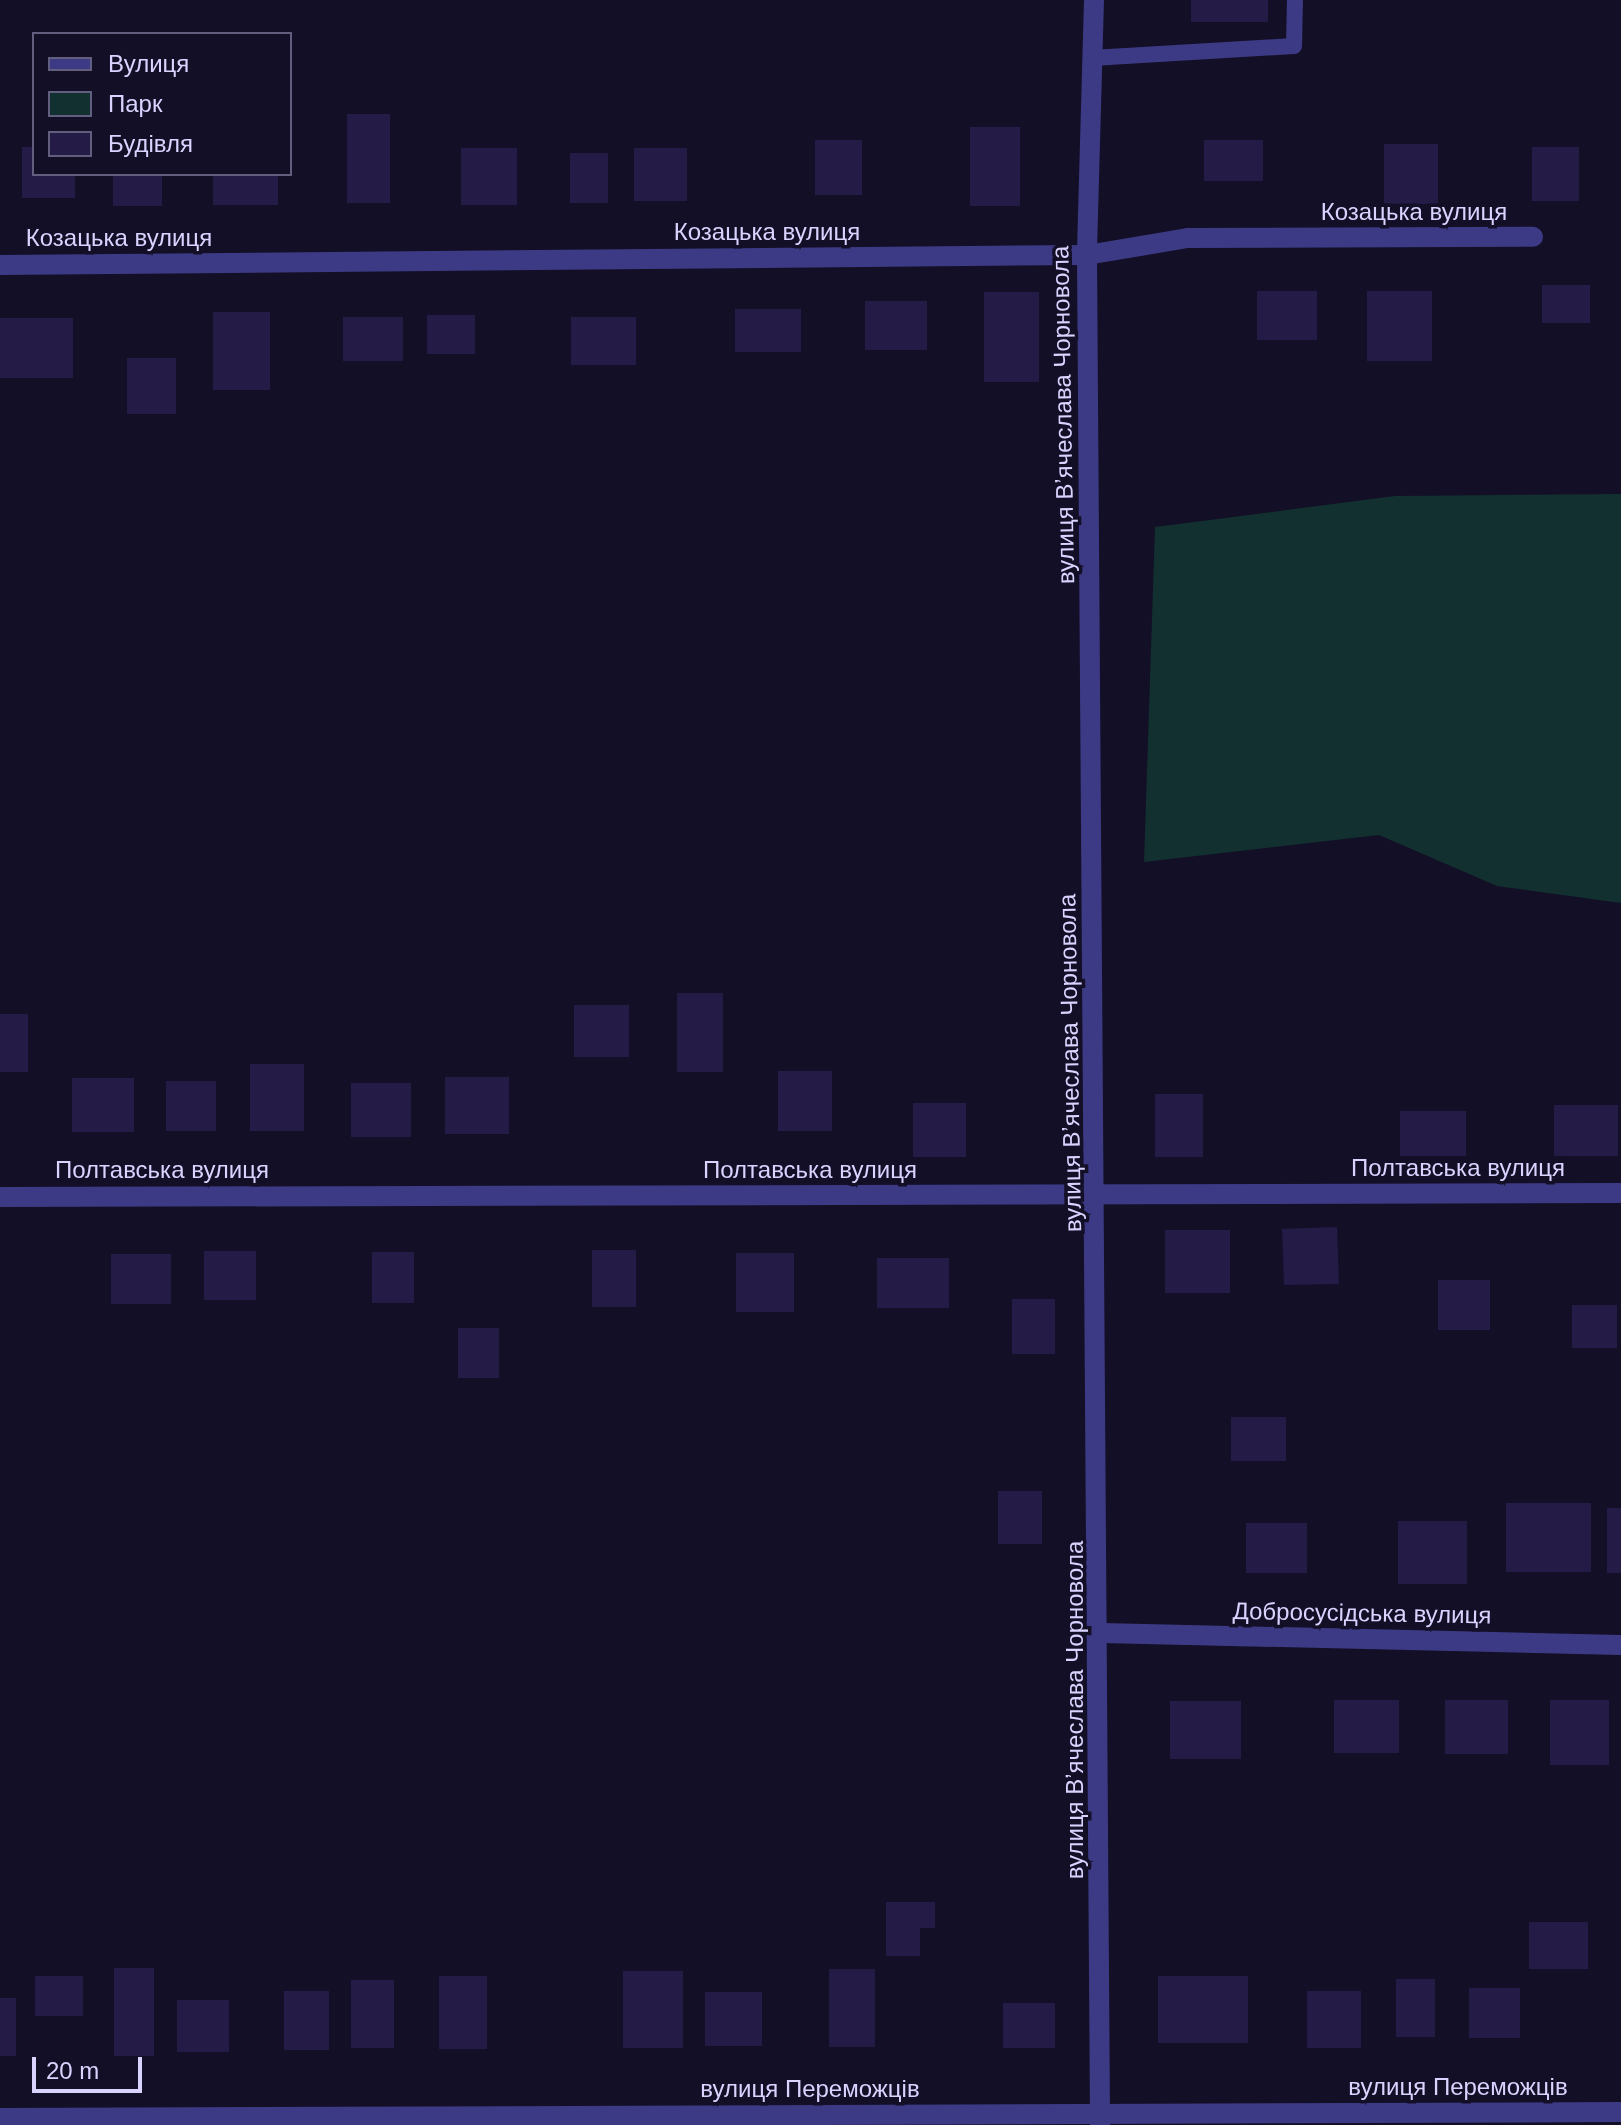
<!DOCTYPE html>
<html>
<head>
<meta charset="utf-8">
<style>
  body { margin:0 }
  #map { position:relative; width:1621px; height:2125px; overflow:hidden; background:#130f26; font-family:Helvetica,sans-serif }
  div>[style] { position:absolute }
  [style*='--x'] { left:calc(var(--x)*1px); top:calc(var(--y)*1px); width:calc(var(--w)*1px); rotate:calc(var(--a)*1deg) }
  .green>* { inset:0; background:#12302f }
  .building>* { inset:0; background:#241b47 }
  .service>* { height:16px; margin:-8px; padding:0 8px; transform-origin:8px; border-radius:8px; background:#3d3a85 }
  .minor>* { height:20px; margin:-10px; padding:0 10px; transform-origin:10px; border-radius:10px; background:#3d3a85 }
  .tertiary>* { height:20px; margin:-10px; padding:0 10px; transform-origin:10px; border-radius:10px; background:#3d3a85 }
  span { translate:-50% -50%; white-space:nowrap; text-align:center; line-height:1.15; -webkit-text-stroke:7px #130f26; paint-order:stroke }
  .street-label { font-size:24px; color:#d9d4ff }
  .legend { position:absolute; left:32px; top:32px; width:260px; height:144px; box-sizing:border-box; background:#130f26; border:2px solid #625e7d; margin:0; padding:10px 14px; list-style:none; font-size:24px; color:#d9d4ff }
  .legend li { display:flex; align-items:center; gap:16px; height:40px }
  .legend b { width:40px; border:2px solid #625e7d }
  .scale { position:absolute; left:32px; top:2057px; width:110px; height:36px; box-sizing:border-box; border:4px solid #d9d4ff; border-top:0; padding-left:10px; font-size:24px; line-height:28px; white-space:nowrap; color:#d9d4ff; -webkit-text-stroke:6px #130f26; paint-order:stroke }
</style>
</head>
<body>
<div id="map">
  <div class="green">
    <i style="clip-path:polygon(1621px 494px,1621px 903px,1497px 886px,1379px 835px,1144px 862px,1155px 527px,1395px 496px)"></i>
  </div>
  <div class="building">
    <i style="clip-path:polygon(1191px 0,1268px 0,1268px 22px,1191px 22px)"></i>
    <i style="clip-path:polygon(347px 114px,390px 114px,390px 203px,347px 203px)"></i>
    <i style="clip-path:polygon(970px 127px,1020px 127px,1020px 206px,970px 206px)"></i>
    <i style="clip-path:polygon(815px 140px,862px 140px,862px 195px,815px 195px)"></i>
    <i style="clip-path:polygon(1204px 140px,1263px 140px,1263px 181px,1204px 181px)"></i>
    <i style="clip-path:polygon(1384px 144px,1438px 144px,1438px 204px,1384px 204px)"></i>
    <i style="clip-path:polygon(22px 147px,34px 147px,34px 174px,75px 174px,75px 198px,22px 198px)"></i>
    <i style="clip-path:polygon(1532px 147px,1579px 147px,1579px 201px,1532px 201px)"></i>
    <i style="clip-path:polygon(461px 148px,517px 148px,517px 205px,461px 205px)"></i>
    <i style="clip-path:polygon(634px 148px,687px 148px,687px 201px,634px 201px)"></i>
    <i style="clip-path:polygon(570px 153px,608px 153px,608px 203px,570px 203px)"></i>
    <i style="clip-path:polygon(113px 174px,162px 174px,162px 206px,113px 206px)"></i>
    <i style="clip-path:polygon(213px 174px,278px 174px,278px 205px,213px 205px)"></i>
    <i style="clip-path:polygon(1542px 285px,1590px 285px,1590px 323px,1542px 323px)"></i>
    <i style="clip-path:polygon(1257px 291px,1317px 291px,1317px 340px,1257px 340px)"></i>
    <i style="clip-path:polygon(1367px 291px,1432px 291px,1432px 361px,1367px 361px)"></i>
    <i style="clip-path:polygon(984px 292px,1039px 292px,1039px 382px,984px 382px)"></i>
    <i style="clip-path:polygon(865px 301px,927px 301px,927px 350px,865px 350px)"></i>
    <i style="clip-path:polygon(735px 309px,801px 309px,801px 352px,735px 352px)"></i>
    <i style="clip-path:polygon(213px 312px,270px 312px,270px 390px,213px 390px)"></i>
    <i style="clip-path:polygon(427px 315px,475px 315px,475px 354px,427px 354px)"></i>
    <i style="clip-path:polygon(343px 317px,403px 317px,403px 361px,343px 361px)"></i>
    <i style="clip-path:polygon(571px 317px,636px 317px,636px 365px,571px 365px)"></i>
    <i style="clip-path:polygon(0 318px,73px 318px,73px 378px,0 378px)"></i>
    <i style="clip-path:polygon(127px 358px,176px 358px,176px 414px,127px 414px)"></i>
    <i style="clip-path:polygon(677px 993px,723px 993px,723px 1072px,677px 1072px)"></i>
    <i style="clip-path:polygon(574px 1005px,629px 1005px,629px 1057px,574px 1057px)"></i>
    <i style="clip-path:polygon(0 1014px,28px 1014px,28px 1072px,0 1072px)"></i>
    <i style="clip-path:polygon(250px 1064px,304px 1064px,304px 1131px,250px 1131px)"></i>
    <i style="clip-path:polygon(778px 1071px,832px 1071px,832px 1131px,778px 1131px)"></i>
    <i style="clip-path:polygon(445px 1077px,509px 1077px,509px 1134px,445px 1134px)"></i>
    <i style="clip-path:polygon(72px 1078px,134px 1078px,134px 1132px,72px 1132px)"></i>
    <i style="clip-path:polygon(166px 1081px,216px 1081px,216px 1131px,166px 1131px)"></i>
    <i style="clip-path:polygon(351px 1083px,411px 1083px,411px 1137px,351px 1137px)"></i>
    <i style="clip-path:polygon(1155px 1094px,1203px 1094px,1203px 1157px,1155px 1157px)"></i>
    <i style="clip-path:polygon(913px 1103px,966px 1103px,966px 1157px,913px 1157px)"></i>
    <i style="clip-path:polygon(1554px 1105px,1618px 1105px,1618px 1156px,1554px 1156px)"></i>
    <i style="clip-path:polygon(1400px 1111px,1466px 1111px,1466px 1156px,1400px 1156px)"></i>
    <i style="clip-path:polygon(1337px 1227px,1339px 1284px,1284px 1285px,1282px 1229px)"></i>
    <i style="clip-path:polygon(1165px 1230px,1230px 1230px,1230px 1293px,1165px 1293px)"></i>
    <i style="clip-path:polygon(592px 1250px,636px 1250px,636px 1307px,592px 1307px)"></i>
    <i style="clip-path:polygon(204px 1251px,256px 1251px,256px 1300px,204px 1300px)"></i>
    <i style="clip-path:polygon(372px 1252px,414px 1252px,414px 1303px,372px 1303px)"></i>
    <i style="clip-path:polygon(736px 1253px,794px 1253px,794px 1312px,736px 1312px)"></i>
    <i style="clip-path:polygon(111px 1254px,171px 1254px,171px 1304px,111px 1304px)"></i>
    <i style="clip-path:polygon(877px 1258px,949px 1258px,949px 1308px,877px 1308px)"></i>
    <i style="clip-path:polygon(1438px 1280px,1490px 1280px,1490px 1330px,1438px 1330px)"></i>
    <i style="clip-path:polygon(1012px 1299px,1055px 1299px,1055px 1354px,1012px 1354px)"></i>
    <i style="clip-path:polygon(1572px 1305px,1617px 1305px,1617px 1348px,1572px 1348px)"></i>
    <i style="clip-path:polygon(458px 1328px,499px 1328px,499px 1378px,458px 1378px)"></i>
    <i style="clip-path:polygon(1231px 1417px,1286px 1417px,1286px 1461px,1231px 1461px)"></i>
    <i style="clip-path:polygon(998px 1491px,1042px 1491px,1042px 1544px,998px 1544px)"></i>
    <i style="clip-path:polygon(1506px 1503px,1591px 1503px,1591px 1572px,1506px 1572px)"></i>
    <i style="clip-path:polygon(1607px 1508px,1621px 1508px,1621px 1573px,1607px 1573px)"></i>
    <i style="clip-path:polygon(1398px 1521px,1467px 1521px,1467px 1584px,1398px 1584px)"></i>
    <i style="clip-path:polygon(1246px 1523px,1307px 1523px,1307px 1573px,1246px 1573px)"></i>
    <i style="clip-path:polygon(1334px 1700px,1399px 1700px,1399px 1753px,1334px 1753px)"></i>
    <i style="clip-path:polygon(1445px 1700px,1508px 1700px,1508px 1754px,1445px 1754px)"></i>
    <i style="clip-path:polygon(1550px 1700px,1609px 1700px,1609px 1765px,1550px 1765px)"></i>
    <i style="clip-path:polygon(1170px 1701px,1241px 1701px,1241px 1759px,1170px 1759px)"></i>
    <i style="clip-path:polygon(886px 1902px,935px 1902px,935px 1928px,920px 1928px,920px 1956px,886px 1956px)"></i>
    <i style="clip-path:polygon(1529px 1922px,1588px 1922px,1588px 1969px,1529px 1969px)"></i>
    <i style="clip-path:polygon(114px 1968px,154px 1968px,154px 2056px,114px 2056px)"></i>
    <i style="clip-path:polygon(829px 1969px,875px 1969px,875px 2047px,829px 2047px)"></i>
    <i style="clip-path:polygon(623px 1971px,683px 1971px,683px 2048px,623px 2048px)"></i>
    <i style="clip-path:polygon(35px 1976px,83px 1976px,83px 2016px,35px 2016px)"></i>
    <i style="clip-path:polygon(439px 1976px,487px 1976px,487px 2049px,439px 2049px)"></i>
    <i style="clip-path:polygon(1158px 1976px,1248px 1976px,1248px 2043px,1158px 2043px)"></i>
    <i style="clip-path:polygon(1396px 1979px,1435px 1979px,1435px 2037px,1396px 2037px)"></i>
    <i style="clip-path:polygon(351px 1980px,394px 1980px,394px 2048px,351px 2048px)"></i>
    <i style="clip-path:polygon(1469px 1988px,1520px 1988px,1520px 2038px,1469px 2038px)"></i>
    <i style="clip-path:polygon(284px 1991px,329px 1991px,329px 2050px,284px 2050px)"></i>
    <i style="clip-path:polygon(1307px 1991px,1361px 1991px,1361px 2048px,1307px 2048px)"></i>
    <i style="clip-path:polygon(705px 1992px,762px 1992px,762px 2046px,705px 2046px)"></i>
    <i style="clip-path:polygon(0 1998px,16px 1998px,16px 2056px,0 2056px)"></i>
    <i style="clip-path:polygon(177px 2000px,229px 2000px,229px 2052px,177px 2052px)"></i>
    <i style="clip-path:polygon(1003px 2003px,1055px 2003px,1055px 2048px,1003px 2048px)"></i>
  </div>
  <div class="service">
    <i style="--x:1092;--y:58;--w:202;--a:-3.4"></i>
    <i style="--x:1294;--y:46;--w:46;--a:-88.8"></i>
  </div>
  <div class="minor">
    <i style="--x:1094;--y:0;--w:255;--a:91.6"></i>
    <i style="--x:1087;--y:255;--w:1870;--a:89.6"></i>
    <i style="--x:0;--y:265;--w:1087;--a:-0.53"></i>
    <i style="--x:1087;--y:255;--w:102;--a:-9.6"></i>
    <i style="--x:1188;--y:238;--w:345;--a:-0.2"></i>
    <i style="--x:0;--y:1197;--w:1621;--a:-0.14"></i>
    <i style="--x:1102;--y:1633;--w:519;--a:1.32"></i>
  </div>
  <div class="tertiary">
    <i style="--x:0;--y:2118;--w:1621;--a:-0.21"></i>
  </div>
  <div class="street-label">
    <span style="left:1414px;top:212px">Козацька вулиця</span>
    <span style="left:767px;top:232px">Козацька вулиця</span>
    <span style="left:119px;top:238px">Козацька вулиця</span>
    <span style="left:1063px;top:415px;rotate:-91deg">вулиця Вʼячеслава Чорновола</span>
    <span style="left:1070px;top:1063px;rotate:-91deg">вулиця Вʼячеслава Чорновола</span>
    <span style="left:1458px;top:1168px">Полтавська вулиця</span>
    <span style="left:162px;top:1170px">Полтавська вулиця</span>
    <span style="left:810px;top:1170px">Полтавська вулиця</span>
    <span style="left:1362px;top:1613px;rotate:1deg">Добросусідська вулиця</span>
    <span style="left:1075px;top:1710px;rotate:-90deg">вулиця Вʼячеслава Чорновола</span>
    <span style="left:1458px;top:2087px">вулиця Переможців</span>
    <span style="left:810px;top:2089px">вулиця Переможців</span>
  </div>
  <ul class="legend">
  <li><b style="height:10px;background:#3d3a85"></b>Вулиця</li>
  <li><b style="height:22px;background:#12302f"></b>Парк</li>
  <li><b style="height:22px;background:#241b47"></b>Будівля</li>
  </ul>
  <div class="scale">20 m</div>
</div>
</body>
</html>
